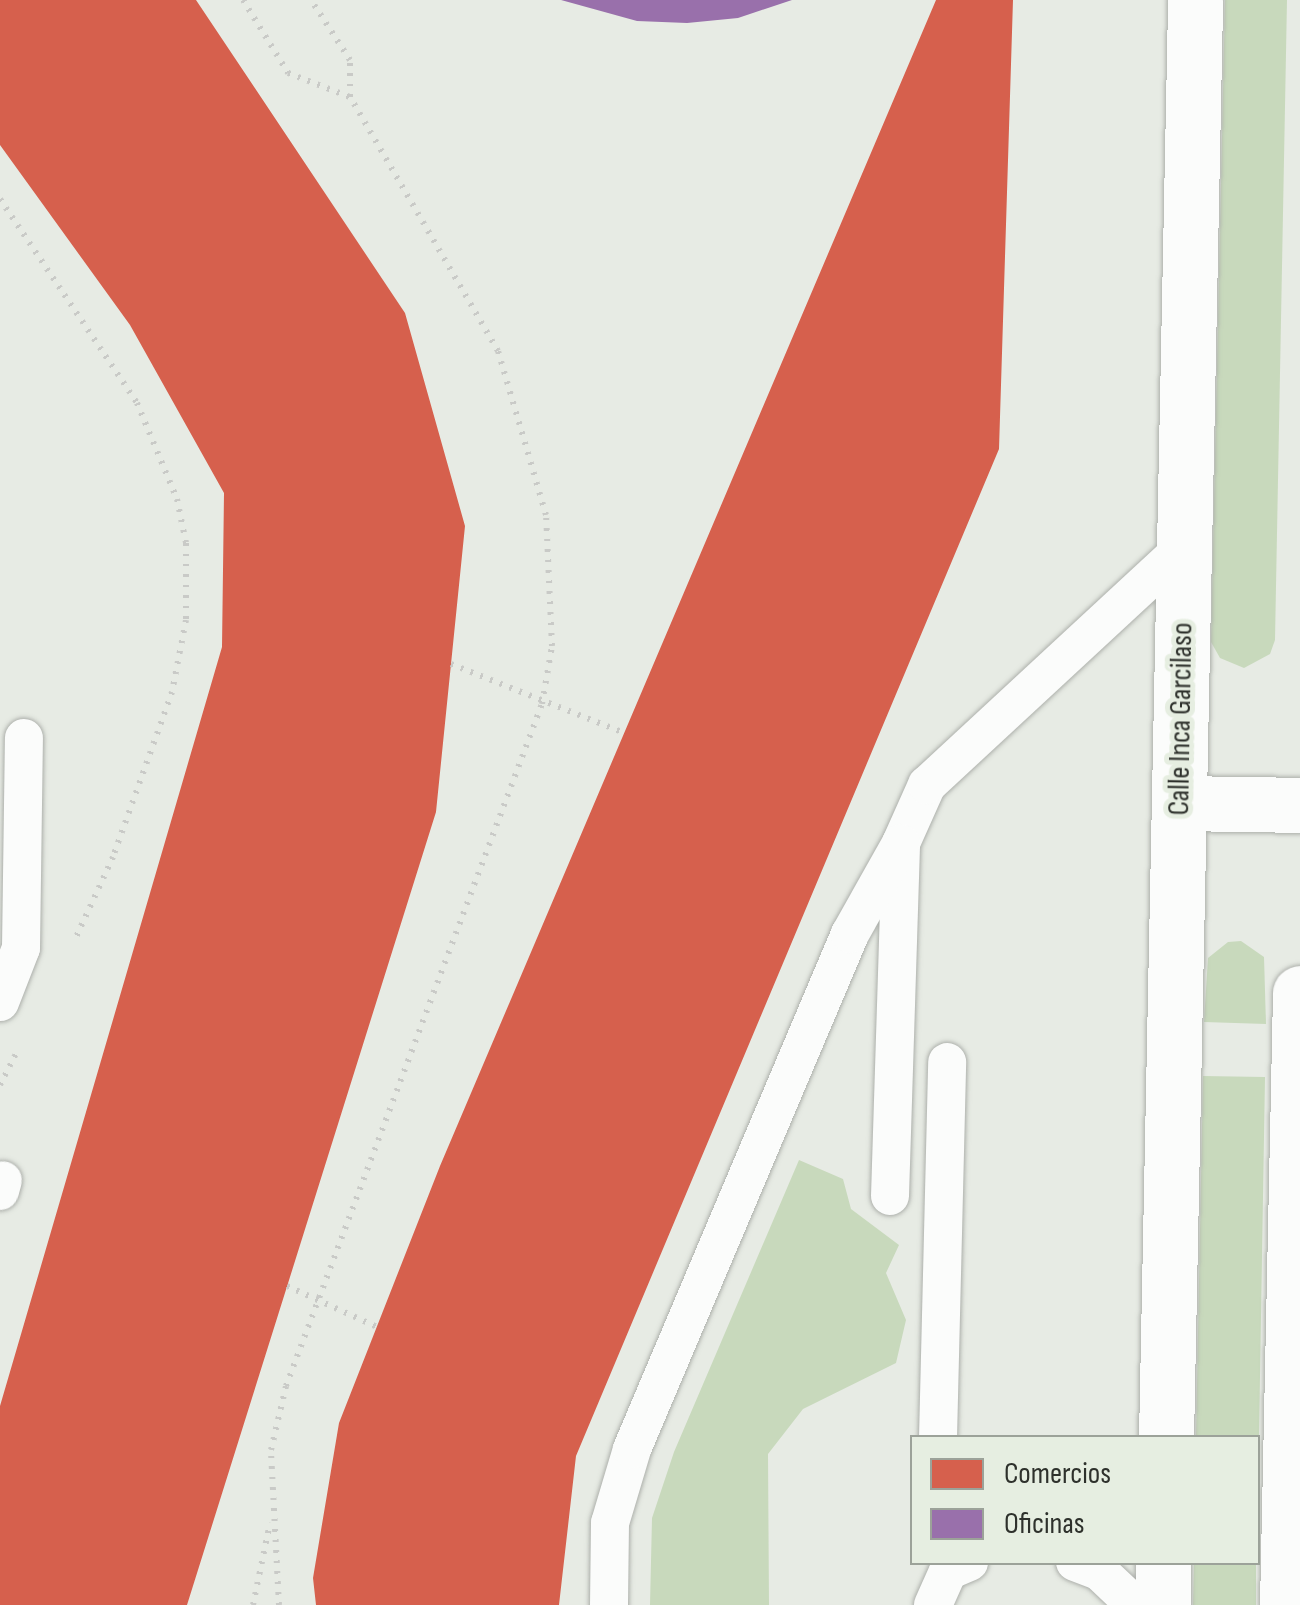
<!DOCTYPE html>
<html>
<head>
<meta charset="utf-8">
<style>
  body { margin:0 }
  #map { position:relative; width:1300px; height:1605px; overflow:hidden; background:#e7ebe4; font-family:"Sofia Sans Condensed",sans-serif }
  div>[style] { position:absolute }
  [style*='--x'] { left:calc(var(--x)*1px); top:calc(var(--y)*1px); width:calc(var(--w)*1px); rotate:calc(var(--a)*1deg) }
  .green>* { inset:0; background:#c8d9bc }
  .shops>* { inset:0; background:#d6604d }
  .offices>* { inset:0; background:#9970ab }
  .path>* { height:6px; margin-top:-3px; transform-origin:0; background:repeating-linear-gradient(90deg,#c9cac7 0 2.5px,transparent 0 10.5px) }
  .roads { filter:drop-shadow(0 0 2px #adb0ab) drop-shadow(0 0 2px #adb0ab) }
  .service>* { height:38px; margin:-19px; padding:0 19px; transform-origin:19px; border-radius:19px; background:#fbfcfb }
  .minor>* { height:55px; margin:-27.5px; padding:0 27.5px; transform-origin:27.5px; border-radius:27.5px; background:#fbfcfb }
  .tertiary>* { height:55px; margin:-27.5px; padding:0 27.5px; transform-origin:27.5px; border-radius:27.5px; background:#fbfcfb }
  .path-bridge>* { height:6px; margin-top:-3px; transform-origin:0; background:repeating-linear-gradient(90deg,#c9cac7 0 2.5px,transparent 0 10.5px) }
  span { translate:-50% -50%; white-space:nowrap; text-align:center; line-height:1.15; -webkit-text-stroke:10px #e6eee1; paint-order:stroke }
  .street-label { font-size:30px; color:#2e312c }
  .legend { position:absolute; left:910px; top:1435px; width:350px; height:130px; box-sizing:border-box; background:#e6eee1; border:2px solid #9ca299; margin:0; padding:12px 18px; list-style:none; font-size:30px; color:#2e312c }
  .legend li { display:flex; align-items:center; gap:20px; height:50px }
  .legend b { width:50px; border:2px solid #9ca299 }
</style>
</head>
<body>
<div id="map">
  <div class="green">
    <i style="clip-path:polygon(1225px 0,1287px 0,1275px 640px,1270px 654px,1244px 668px,1220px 658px,1211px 642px)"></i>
    <i style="clip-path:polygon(1241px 941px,1264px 957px,1266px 1024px,1204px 1022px,1208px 958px,1228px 942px)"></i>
    <i style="clip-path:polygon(1203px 1076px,1265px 1077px,1258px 1496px,1258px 1438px,1196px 1437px)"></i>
    <i style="clip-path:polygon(799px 1160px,843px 1179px,851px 1209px,899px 1245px,886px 1273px,906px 1320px,896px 1363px,803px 1409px,768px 1454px,769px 1605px,650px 1605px,652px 1518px,674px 1452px)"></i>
    <i style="clip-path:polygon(1194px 1563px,1256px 1563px,1256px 1605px,1193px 1605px)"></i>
  </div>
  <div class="shops">
    <i style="clip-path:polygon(0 0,196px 0,405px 313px,465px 526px,436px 812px,187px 1605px,0 1605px,0 1406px,222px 647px,224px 493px,130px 325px,0 145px)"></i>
    <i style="clip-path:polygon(936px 0,1013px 0,999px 449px,576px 1456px,559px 1605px,316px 1605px,313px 1578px,339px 1423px,440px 1166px)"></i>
  </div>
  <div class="offices">
    <i style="clip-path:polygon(561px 0,792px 0,738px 18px,687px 23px,637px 21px)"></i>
  </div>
  <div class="path">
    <i style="--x:243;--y:0;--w:86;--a:58.3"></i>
    <i style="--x:288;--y:73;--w:66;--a:21.2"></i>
    <i style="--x:0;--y:199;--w:246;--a:56.1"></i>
    <i style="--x:137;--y:403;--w:104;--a:67.4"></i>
    <i style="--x:177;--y:499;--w:45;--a:78.4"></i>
    <i style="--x:186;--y:543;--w:77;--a:90"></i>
    <i style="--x:186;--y:620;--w:73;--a:101"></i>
    <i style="--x:172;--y:692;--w:175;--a:109.7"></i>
    <i style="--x:113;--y:857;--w:88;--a:114.8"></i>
    <i style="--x:0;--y:1085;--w:39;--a:-63"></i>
    <i style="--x:253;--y:1605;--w:84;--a:-78.3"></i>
    <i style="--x:279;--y:1605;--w:155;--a:-93"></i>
    <i style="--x:271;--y:1450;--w:66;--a:-76.8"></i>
    <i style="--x:286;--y:1386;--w:728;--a:-69.43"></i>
    <i style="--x:542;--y:704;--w:59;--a:-80.2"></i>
    <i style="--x:552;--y:646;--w:131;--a:-92.6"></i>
    <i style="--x:546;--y:515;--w:171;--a:-106.3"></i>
    <i style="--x:498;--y:351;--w:294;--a:-120.2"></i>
    <i style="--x:350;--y:97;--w:37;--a:-90"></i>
    <i style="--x:350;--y:60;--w:72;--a:-123"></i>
  </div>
  <div class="roads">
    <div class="service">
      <i style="--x:0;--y:1002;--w:58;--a:-68.7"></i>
      <i style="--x:21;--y:948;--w:210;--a:-89.2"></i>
      <i style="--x:0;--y:1191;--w:11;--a:-75"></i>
      <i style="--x:890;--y:1196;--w:353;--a:-88.2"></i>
      <i style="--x:901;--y:843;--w:64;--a:-65.9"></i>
      <i style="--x:927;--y:785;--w:352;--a:-42.8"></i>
      <i style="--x:938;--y:1438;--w:376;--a:-88.6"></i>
      <i style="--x:1075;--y:1562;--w:26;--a:21"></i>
      <i style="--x:1099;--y:1571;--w:50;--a:43.4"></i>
      <i style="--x:609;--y:1605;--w:82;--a:-89.3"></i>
      <i style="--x:610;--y:1523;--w:77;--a:-73.4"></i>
      <i style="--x:632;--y:1449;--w:559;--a:-67.06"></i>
      <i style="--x:850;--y:934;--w:104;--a:-60.7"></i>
      <i style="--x:933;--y:1605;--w:37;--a:-66"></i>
      <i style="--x:948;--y:1571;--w:23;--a:-23"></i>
    </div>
    <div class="minor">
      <i style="--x:1179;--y:803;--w:121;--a:0.9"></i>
    </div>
    <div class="tertiary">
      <i style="--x:1166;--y:1438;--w:1438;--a:-88.84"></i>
      <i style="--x:1163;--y:1605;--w:43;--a:-90"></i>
      <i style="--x:1287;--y:1605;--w:612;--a:-88.78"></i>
    </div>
  </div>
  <div class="path-bridge">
    <i style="--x:451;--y:664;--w:186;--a:21.7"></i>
    <i style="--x:287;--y:1286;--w:99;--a:24.5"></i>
  </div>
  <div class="street-label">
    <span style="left:1181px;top:719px;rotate:-89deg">Calle Inca Garcilaso</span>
  </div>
  <ul class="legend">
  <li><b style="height:28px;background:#d6604d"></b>Comercios</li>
  <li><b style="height:28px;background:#9970ab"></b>Oficinas</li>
  </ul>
</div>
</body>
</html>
